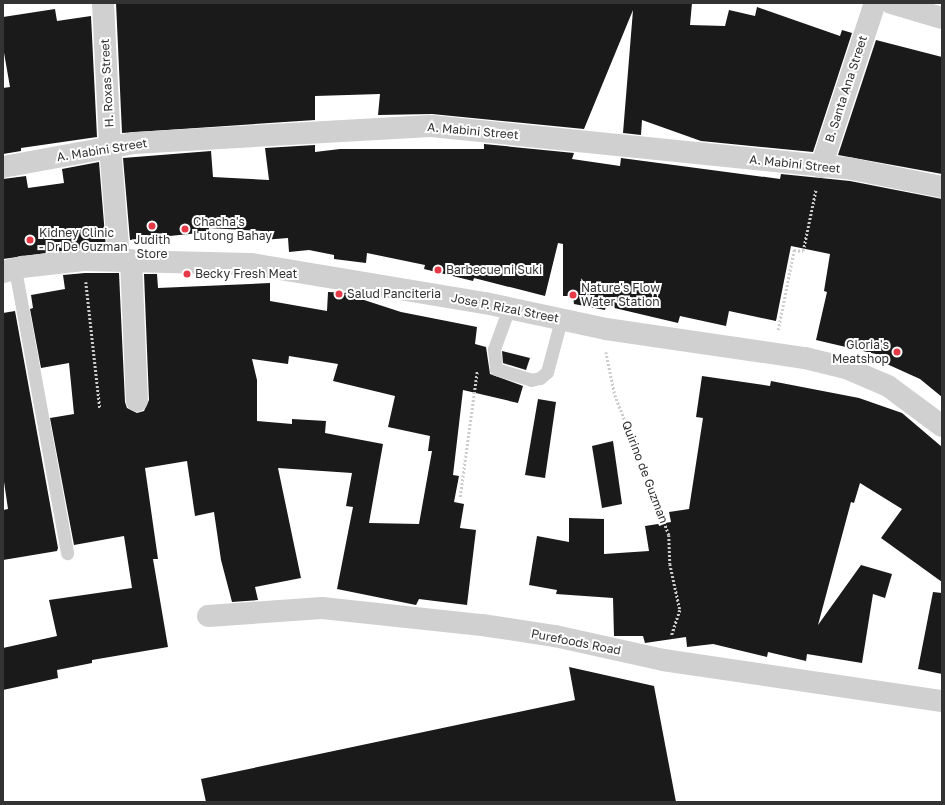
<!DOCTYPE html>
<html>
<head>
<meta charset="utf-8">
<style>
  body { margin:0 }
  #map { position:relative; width:945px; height:805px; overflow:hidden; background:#fff; font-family:"Golos Text",sans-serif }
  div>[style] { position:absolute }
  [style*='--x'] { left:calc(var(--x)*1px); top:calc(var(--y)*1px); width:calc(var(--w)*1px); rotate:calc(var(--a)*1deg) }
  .building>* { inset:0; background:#1a1a1a }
  .path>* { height:2.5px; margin-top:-1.25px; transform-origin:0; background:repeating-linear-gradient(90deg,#cdcdcd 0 2px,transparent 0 4px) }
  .service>* { height:13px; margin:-6.5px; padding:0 6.5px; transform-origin:6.5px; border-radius:6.5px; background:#d0d0d0 }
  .minor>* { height:22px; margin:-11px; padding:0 11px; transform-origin:11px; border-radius:11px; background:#d0d0d0 }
  .tertiary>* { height:22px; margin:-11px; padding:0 11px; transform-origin:11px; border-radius:11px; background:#d0d0d0 }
  .dots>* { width:11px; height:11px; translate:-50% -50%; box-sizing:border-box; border:2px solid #fff; border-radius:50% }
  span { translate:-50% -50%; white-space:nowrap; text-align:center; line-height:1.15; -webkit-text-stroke:4px #fff; paint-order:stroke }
  .street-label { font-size:12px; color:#333 }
  .poi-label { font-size:12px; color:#333 }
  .left { translate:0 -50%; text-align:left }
  .right { translate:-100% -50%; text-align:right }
  .frame { position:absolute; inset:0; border:4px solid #333; pointer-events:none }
</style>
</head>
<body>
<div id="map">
  <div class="building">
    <i style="clip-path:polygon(116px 3px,692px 3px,690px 25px,725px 26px,729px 10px,755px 16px,757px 7px,840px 36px,842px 30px,852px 33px,813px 152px,701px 141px,642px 120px,641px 135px,623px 133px,633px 10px,584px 129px,432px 114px,378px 115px,380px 94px,315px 96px,315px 120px,122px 133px)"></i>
    <i style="clip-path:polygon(55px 9px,57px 21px,91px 16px,97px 137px,21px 148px,21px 151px,3px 154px,3px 88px,10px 87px,3px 47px,3px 17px)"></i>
    <i style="clip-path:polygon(876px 40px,942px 57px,942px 174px,838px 155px)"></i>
    <i style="clip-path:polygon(484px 144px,574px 153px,572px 159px,620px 166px,621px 158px,780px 179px,781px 174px,850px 181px,942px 199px,942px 397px,920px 379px,878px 360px,880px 355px,816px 340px,827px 292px,824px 291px,830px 254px,791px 246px,776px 321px,729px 311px,726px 326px,680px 316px,678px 323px,606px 306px,605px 310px,574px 304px,573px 296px,563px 296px,563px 244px,558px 243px,545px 296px,474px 278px,473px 281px,424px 269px,425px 265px,367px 253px,366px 263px,334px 259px,334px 255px,309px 250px,289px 252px,288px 238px,263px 240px,262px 231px,209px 228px,209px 232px,130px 240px,123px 158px,211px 151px,213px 177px,269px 180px,265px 148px,315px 145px,315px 152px,340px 149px,484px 149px)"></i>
    <i style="clip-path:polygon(99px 162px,106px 248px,83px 248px,3px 259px,3px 179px,26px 176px,28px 188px,64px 183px,62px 169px)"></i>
    <i style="clip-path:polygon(evenodd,85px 273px,119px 273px,125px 402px,127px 408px,137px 413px,144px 411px,149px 400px,144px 274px,157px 274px,158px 288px,270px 283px,270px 301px,327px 311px,328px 292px,351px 293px,361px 295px,361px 299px,401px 312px,477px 327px,475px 344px,486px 347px,490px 374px,523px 386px,518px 403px,463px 390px,453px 475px,459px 476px,454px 502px,464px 504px,460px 528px,476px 530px,467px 605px,419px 599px,416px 605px,337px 589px,353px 507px,346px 506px,352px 473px,278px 468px,301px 578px,255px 587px,258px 600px,232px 602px,221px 560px,214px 512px,195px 516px,187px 461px,145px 468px,158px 559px,153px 559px,168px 647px,92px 660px,92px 663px,57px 670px,58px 678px,3px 690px,3px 648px,57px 636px,49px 600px,132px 588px,124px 536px,74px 545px,50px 418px,74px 414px,69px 363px,41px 368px,30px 309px,33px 308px,31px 295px,65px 289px,63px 275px,85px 273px,289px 356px,338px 364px,333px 381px,395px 396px,388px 427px,430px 436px,428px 451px,432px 451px,419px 524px,369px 523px,383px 444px,325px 433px,326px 421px,292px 419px,292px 424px,257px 421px,257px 380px,252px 359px,288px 364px,289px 356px)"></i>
    <i style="clip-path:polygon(15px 311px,58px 548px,57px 551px,3px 560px,3px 510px,8px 509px,3px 475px,3px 313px)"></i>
    <i style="clip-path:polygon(502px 351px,530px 358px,526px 370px,503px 363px)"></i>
    <i style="clip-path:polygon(702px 376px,770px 386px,771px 381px,859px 398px,902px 413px,942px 447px,942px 582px,881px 538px,902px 509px,860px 483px,854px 503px,851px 502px,818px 625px,861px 565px,892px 574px,885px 598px,873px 594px,862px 663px,807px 654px,806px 661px,768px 652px,767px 657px,713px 644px,687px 647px,686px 637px,645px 643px,643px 636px,614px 636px,613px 598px,556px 594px,557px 590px,529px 585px,537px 536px,569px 542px,569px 518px,604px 519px,604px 554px,649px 551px,645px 526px,671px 522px,669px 512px,689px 509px,703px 418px,696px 417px)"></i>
    <i style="clip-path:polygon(538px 399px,556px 402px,545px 478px,525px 475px)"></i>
    <i style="clip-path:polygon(613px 441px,622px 504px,602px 508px,592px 446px)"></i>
    <i style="clip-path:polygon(933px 592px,942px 593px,942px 674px,918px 669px)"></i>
    <i style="clip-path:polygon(569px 667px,654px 686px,676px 802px,206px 802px,201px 779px,575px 700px)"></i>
  </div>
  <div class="path">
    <i style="--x:86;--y:282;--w:127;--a:83.7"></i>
    <i style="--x:778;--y:330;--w:82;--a:-78.7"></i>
    <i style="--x:794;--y:250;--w:9;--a:6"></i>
    <i style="--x:803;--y:251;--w:63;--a:-78.2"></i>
    <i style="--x:606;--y:352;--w:44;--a:78.2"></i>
    <i style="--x:615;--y:395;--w:150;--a:68.9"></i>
    <i style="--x:669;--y:535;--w:29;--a:88"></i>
    <i style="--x:670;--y:564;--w:47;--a:77.7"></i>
    <i style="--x:680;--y:610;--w:28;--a:108"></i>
    <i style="--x:460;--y:497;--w:127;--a:-82.3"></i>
  </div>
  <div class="service">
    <i style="--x:15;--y:269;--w:289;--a:79.6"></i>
    <i style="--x:509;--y:308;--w:44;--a:110.1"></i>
    <i style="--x:494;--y:349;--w:20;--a:84"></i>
    <i style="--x:496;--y:369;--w:37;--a:17"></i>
    <i style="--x:531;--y:380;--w:9;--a:-13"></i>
    <i style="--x:540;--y:378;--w:9;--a:-41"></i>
    <i style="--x:547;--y:372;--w:54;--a:-74.9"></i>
  </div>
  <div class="minor">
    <i style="--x:103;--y:3;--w:144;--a:87.2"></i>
    <i style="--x:110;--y:147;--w:112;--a:85.4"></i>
    <i style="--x:3;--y:167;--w:133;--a:-10.4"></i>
    <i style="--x:134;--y:143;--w:297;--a:-3.3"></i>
    <i style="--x:431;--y:126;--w:423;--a:5.8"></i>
    <i style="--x:852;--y:169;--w:92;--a:11.3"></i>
    <i style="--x:821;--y:167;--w:173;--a:-71.8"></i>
    <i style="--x:131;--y:260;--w:141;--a:87.6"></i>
    <i style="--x:208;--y:616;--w:114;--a:-4"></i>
    <i style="--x:322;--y:608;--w:161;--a:6.1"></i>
    <i style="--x:482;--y:625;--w:74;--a:8.6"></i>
    <i style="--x:555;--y:636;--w:111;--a:12.5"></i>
    <i style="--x:663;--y:660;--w:282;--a:8.4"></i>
  </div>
  <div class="tertiary">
    <i style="--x:891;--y:3;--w:53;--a:16.4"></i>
    <i style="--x:3;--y:272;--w:20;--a:-15"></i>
    <i style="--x:22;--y:267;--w:62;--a:-6.4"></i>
    <i style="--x:84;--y:260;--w:167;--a:1.4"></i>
    <i style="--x:251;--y:264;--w:237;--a:9.5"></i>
    <i style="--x:485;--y:303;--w:124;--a:12.1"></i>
    <i style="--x:606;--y:329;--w:201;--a:8.3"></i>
    <i style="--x:805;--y:358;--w:42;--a:13.7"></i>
    <i style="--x:846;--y:368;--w:46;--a:23.2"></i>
    <i style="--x:888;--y:386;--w:67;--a:36.5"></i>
  </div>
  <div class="dots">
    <i style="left:152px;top:226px;background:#e63946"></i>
    <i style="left:185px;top:229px;background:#e63946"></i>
    <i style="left:30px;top:240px;background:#e63946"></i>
    <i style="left:438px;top:270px;background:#e63946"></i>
    <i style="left:187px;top:274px;background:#e63946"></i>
    <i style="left:339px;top:294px;background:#e63946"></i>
    <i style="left:573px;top:295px;background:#e63946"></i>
    <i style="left:897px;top:352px;background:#e63946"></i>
  </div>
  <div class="street-label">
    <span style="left:107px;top:83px;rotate:-93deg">H. Roxas Street</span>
    <span style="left:846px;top:89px;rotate:-72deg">B. Santa Ana Street</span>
    <span style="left:473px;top:131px;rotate:5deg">A. Mabini Street</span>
    <span style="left:102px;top:150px;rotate:-9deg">A. Mabini Street</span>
    <span style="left:795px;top:164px;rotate:6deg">A. Mabini Street</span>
    <span style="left:505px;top:308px;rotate:11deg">Jose P. Rizal Street</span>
    <span style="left:645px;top:472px;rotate:69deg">Quirino de Guzman</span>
    <span style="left:576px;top:642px;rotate:11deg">Purefoods Road</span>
  </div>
  <div class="poi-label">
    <span class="left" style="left:193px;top:229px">Chacha's<br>Lutong Bahay</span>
    <span class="left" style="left:39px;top:240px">Kidney Clinic<br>- Dr De Guzman</span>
    <span style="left:152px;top:247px">Judith<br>Store</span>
    <span class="left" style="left:446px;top:270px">Barbecue ni Suki</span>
    <span class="left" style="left:195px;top:274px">Becky Fresh Meat</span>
    <span class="left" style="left:581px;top:295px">Nature's Flow<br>Water Station</span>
    <span class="left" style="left:347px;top:294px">Salud Panciteria</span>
    <span class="right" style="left:889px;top:352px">Gloria's<br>Meatshop</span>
  </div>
  <div class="frame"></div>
</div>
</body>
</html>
